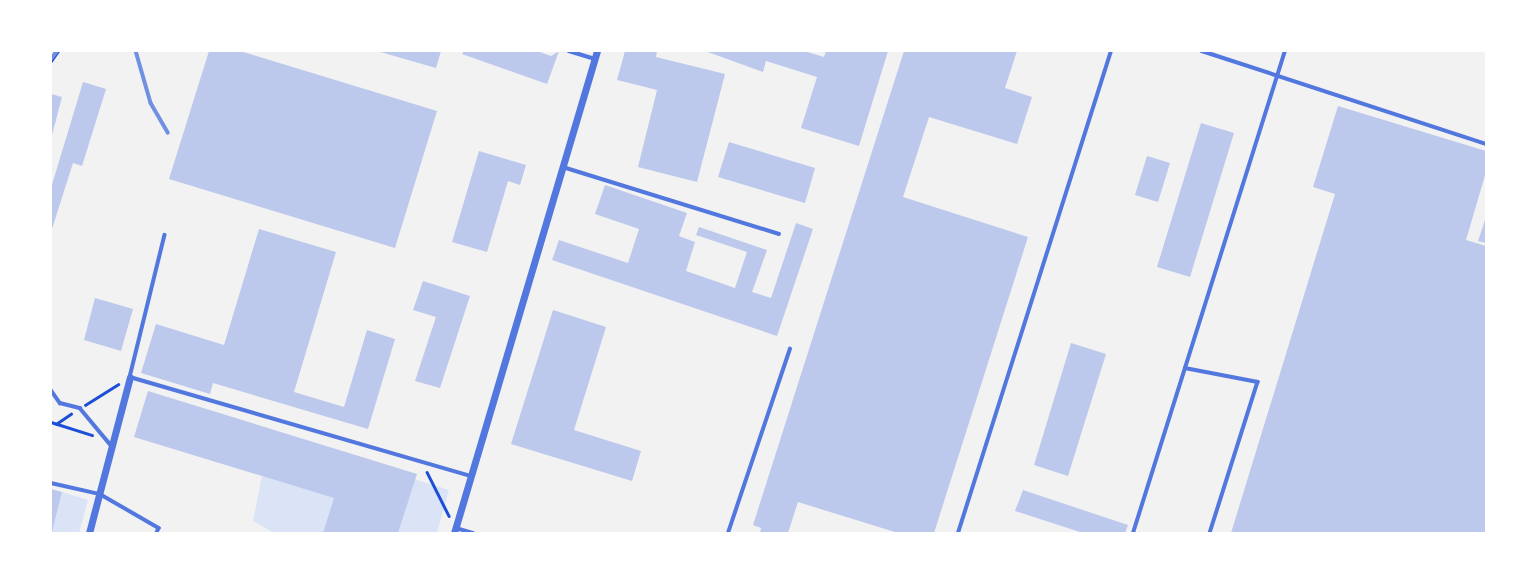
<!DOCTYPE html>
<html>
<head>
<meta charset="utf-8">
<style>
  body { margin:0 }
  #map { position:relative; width:1537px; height:584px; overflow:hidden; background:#f2f2f2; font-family:Inter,sans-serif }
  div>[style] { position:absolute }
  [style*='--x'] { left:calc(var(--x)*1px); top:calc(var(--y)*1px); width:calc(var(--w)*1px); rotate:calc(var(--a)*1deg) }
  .green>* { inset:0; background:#dbe4f7 }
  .building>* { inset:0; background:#bdc9ec }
  .path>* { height:2.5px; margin:-1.25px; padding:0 1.25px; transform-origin:1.25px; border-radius:1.25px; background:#1d4ed8 }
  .service>* { height:3.5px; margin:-1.75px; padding:0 1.75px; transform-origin:1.75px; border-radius:1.75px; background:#5277de }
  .minor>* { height:7px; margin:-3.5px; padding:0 3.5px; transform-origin:3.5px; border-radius:3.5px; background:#5277de }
  .rail>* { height:3.5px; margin:-1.75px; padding:0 1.75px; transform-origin:1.75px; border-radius:1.75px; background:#7290e2 }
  span { translate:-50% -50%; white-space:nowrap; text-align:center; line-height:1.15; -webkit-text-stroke:5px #fff; paint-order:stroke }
  .frame { position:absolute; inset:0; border:52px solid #fff; pointer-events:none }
</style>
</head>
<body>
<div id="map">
  <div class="green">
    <i style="clip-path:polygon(148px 395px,449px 490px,437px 533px,274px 533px,253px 521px,267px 450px)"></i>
    <i style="clip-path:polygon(62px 492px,88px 500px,79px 533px,51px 533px)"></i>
  </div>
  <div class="building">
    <i style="clip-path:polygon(209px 51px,240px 51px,437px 111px,395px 248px,169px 179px)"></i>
    <i style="clip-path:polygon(377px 51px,441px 51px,436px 68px)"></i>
    <i style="clip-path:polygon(464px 51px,537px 51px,551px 56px,559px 51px,547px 84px,462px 54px)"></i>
    <i style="clip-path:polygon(625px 51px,657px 51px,656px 57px,725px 74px,697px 182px,638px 167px,657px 90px,617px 80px)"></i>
    <i style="clip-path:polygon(705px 51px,804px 51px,824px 57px,826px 51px,888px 51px,859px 146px,801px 128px,817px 77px,766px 61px,763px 72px)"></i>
    <i style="clip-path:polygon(904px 51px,1017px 51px,1005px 88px,1032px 97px,1017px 144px,929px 117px,903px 197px,1028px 237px,934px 533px,898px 533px,798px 502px,788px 533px,760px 533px,761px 528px,753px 525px)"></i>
    <i style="clip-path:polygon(83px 82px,106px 89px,82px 166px,73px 163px,51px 232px,51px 188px)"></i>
    <i style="clip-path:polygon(51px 94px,62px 97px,52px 135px,51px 135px)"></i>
    <i style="clip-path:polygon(1338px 106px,1486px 151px,1486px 172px,1466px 240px,1486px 246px,1485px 533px,1231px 533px,1335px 194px,1313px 187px)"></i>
    <i style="clip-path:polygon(1201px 123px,1234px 133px,1190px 277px,1157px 267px)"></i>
    <i style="clip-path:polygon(729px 142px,815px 168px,805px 203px,718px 177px)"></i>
    <i style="clip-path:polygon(479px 151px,526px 165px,520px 185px,508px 181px,487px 252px,452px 242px)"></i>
    <i style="clip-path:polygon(1147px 156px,1170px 163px,1158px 202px,1135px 195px)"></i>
    <i style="clip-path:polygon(605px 185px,687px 213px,679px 236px,695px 242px,686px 271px,735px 288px,747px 252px,696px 235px,699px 227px,767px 250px,752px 292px,771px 298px,796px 223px,813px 229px,777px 336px,552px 260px,559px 240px,628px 263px,639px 229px,595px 214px)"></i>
    <i style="clip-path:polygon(1486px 217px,1486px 243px,1478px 241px)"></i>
    <i style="clip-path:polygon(259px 229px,336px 252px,294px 392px,344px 407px,367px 330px,395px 339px,368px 429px,213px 383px,210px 394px,141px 373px,156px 324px,224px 345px)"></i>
    <i style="clip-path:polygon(423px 281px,470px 296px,440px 388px,415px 381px,436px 317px,413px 310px)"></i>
    <i style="clip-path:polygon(95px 298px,133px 309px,121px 351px,84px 340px)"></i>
    <i style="clip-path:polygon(553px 310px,606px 327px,574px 430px,641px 451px,632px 481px,511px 444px)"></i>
    <i style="clip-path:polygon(1071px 343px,1106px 354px,1068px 476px,1034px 465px)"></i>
    <i style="clip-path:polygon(148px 391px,417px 474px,398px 533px,323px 533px,334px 498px,134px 437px)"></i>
    <i style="clip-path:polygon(51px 489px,62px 492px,52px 532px,51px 532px)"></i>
    <i style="clip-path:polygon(1023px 490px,1128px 525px,1125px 533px,1083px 533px,1015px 511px)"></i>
  </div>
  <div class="path">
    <i style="--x:51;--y:61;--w:12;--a:-55"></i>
    <i style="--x:85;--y:405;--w:39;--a:-32"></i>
    <i style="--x:51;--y:422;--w:43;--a:17.6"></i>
    <i style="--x:56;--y:424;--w:18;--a:-34"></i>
    <i style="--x:427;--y:472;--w:49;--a:63.4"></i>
  </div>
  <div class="service">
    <i style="--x:569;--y:51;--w:27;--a:17"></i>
    <i style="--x:1202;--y:51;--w:299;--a:18.1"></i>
    <i style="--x:563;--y:167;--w:226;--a:17.2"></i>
    <i style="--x:165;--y:235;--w:146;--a:103.8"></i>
    <i style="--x:130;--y:377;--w:355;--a:16.2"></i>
    <i style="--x:1185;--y:368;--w:74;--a:10.9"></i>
    <i style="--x:1258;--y:382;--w:158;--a:107.6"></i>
    <i style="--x:51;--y:390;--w:16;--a:55"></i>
    <i style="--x:60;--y:403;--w:21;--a:14"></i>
    <i style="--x:80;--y:408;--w:47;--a:50.2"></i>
    <i style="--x:51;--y:483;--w:50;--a:12.7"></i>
    <i style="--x:100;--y:494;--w:68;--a:30"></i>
    <i style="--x:159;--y:528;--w:5;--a:112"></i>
    <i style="--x:456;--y:528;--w:18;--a:16"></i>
    <i style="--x:728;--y:533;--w:194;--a:-71.4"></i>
    <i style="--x:958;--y:533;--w:506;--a:-72.39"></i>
    <i style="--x:1133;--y:533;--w:505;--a:-72.5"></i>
  </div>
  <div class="minor">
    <i style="--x:89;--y:533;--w:161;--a:-75.3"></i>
    <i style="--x:454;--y:533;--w:503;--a:-73.48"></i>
  </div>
  <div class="rail">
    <i style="--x:136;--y:51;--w:54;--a:73.9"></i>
    <i style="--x:151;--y:103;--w:34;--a:60"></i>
    <i style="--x:51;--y:59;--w:10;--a:-53"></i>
  </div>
  <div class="frame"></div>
</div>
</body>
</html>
